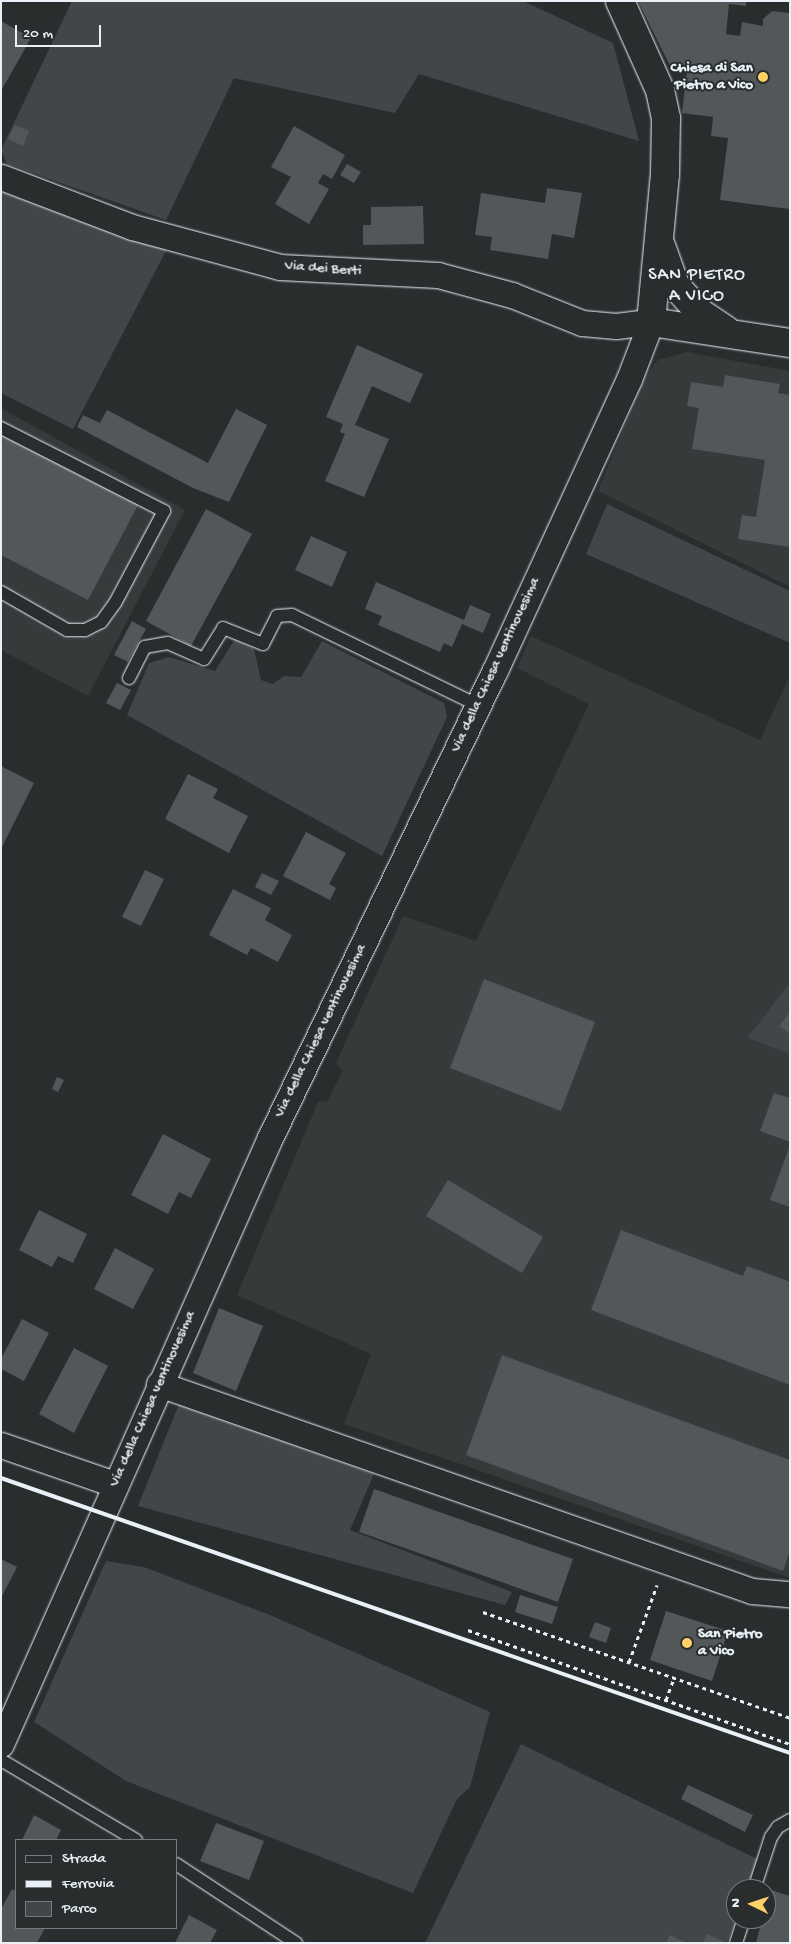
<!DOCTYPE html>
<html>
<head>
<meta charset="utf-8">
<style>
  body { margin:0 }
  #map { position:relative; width:791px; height:1944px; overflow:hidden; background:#2a2d2e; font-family:"Gochi Hand",sans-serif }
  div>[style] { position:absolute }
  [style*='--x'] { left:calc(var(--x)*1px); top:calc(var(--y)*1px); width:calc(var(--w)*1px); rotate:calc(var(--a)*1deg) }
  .built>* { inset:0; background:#363a3b }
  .green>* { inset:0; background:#424648 }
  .building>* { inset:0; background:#535759 }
  .path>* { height:3px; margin-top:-1.5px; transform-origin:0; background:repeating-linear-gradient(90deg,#e8f1f8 0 4px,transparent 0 8px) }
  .roads { filter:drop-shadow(0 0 1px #e8f1f8) drop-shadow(0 0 1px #e8f1f8) }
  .lane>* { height:12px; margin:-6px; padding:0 6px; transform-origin:6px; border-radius:6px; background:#2a2d2e }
  .street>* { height:25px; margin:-12.5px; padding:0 12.5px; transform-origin:12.5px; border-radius:12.5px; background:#2a2d2e }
  .secondary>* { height:28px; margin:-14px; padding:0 14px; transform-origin:14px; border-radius:14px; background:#2a2d2e }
  .rail>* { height:4px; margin:-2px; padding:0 2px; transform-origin:2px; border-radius:2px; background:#e8f1f8 }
  .dots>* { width:14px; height:14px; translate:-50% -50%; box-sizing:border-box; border:2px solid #2a2d2e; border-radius:50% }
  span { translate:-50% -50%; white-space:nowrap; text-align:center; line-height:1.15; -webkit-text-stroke:4px #2a2d2e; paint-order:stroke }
  .poi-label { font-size:15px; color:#e8f1f8; font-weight:700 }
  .right { translate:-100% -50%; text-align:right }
  .left { translate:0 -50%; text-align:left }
  .street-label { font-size:15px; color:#e8f1f8 }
  .quarter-label { font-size:18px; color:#e8f1f8; letter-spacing:1px }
  .frame { position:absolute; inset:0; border:2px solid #e8f1f8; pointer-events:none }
  .legend { position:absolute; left:15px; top:1839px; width:162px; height:90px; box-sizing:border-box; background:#2a2d2e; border:1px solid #767b7f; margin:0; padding:6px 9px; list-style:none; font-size:15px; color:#e8f1f8 }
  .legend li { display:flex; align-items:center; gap:10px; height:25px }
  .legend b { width:25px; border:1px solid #767b7f }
  .north { position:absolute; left:726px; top:1879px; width:50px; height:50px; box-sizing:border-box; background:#2a2d2e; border:1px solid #767b7f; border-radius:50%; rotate:274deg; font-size:14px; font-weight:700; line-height:20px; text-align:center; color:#e8f1f8 }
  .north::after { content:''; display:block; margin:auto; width:18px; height:22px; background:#ffd166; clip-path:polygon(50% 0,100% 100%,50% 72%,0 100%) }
  .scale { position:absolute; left:15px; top:25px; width:86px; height:22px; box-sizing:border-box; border:2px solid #e8f1f8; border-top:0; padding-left:6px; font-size:15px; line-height:18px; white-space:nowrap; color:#e8f1f8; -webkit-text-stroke:4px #2a2d2e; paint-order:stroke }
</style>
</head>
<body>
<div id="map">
  <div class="built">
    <i style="clip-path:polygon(687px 352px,790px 371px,790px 587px,598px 491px,645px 376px,658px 360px)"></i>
    <i style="clip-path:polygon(1px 408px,185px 510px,88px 696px,1px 650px)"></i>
    <i style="clip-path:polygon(531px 636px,760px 740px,790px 675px,790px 982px,747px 1038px,790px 1054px,790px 1578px,344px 1424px,371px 1354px,237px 1295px,318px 1102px,328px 1101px,342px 1071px,336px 1063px,403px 916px,476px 941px,589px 704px,517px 668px)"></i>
  </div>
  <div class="green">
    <i style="clip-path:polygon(72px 1px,523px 1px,613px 43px,639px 141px,419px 74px,395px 113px,234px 78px,166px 220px,7px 164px,1px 150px)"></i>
    <i style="clip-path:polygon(1px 189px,168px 247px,73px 429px,1px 393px)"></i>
    <i style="clip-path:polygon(607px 504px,790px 591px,790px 643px,586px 554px)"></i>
    <i style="clip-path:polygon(235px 639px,254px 649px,261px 680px,273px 684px,284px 676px,301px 677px,322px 641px,444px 703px,447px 717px,382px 856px,127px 715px,149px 663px,169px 657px,215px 671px)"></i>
    <i style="clip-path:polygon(790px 982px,790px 1054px,747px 1038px)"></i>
    <i style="clip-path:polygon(179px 1404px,374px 1474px,350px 1530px,512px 1592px,505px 1605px,138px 1506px)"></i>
    <i style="clip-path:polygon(106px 1561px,144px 1567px,270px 1615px,490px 1712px,470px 1787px,457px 1799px,413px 1893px,126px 1781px,34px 1722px)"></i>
    <i style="clip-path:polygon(521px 1744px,757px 1859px,747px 1889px,736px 1889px,736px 1919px,727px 1943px,425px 1943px)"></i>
  </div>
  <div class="building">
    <i style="clip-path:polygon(638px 1px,746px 1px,746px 6px,729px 4px,726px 34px,740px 36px,742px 22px,763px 26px,763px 19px,772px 11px,790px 13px,790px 209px,720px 200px,728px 138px,711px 136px,713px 117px,682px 113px,687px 70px,672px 70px)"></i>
    <i style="clip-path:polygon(1px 21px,31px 38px,1px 91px)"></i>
    <i style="clip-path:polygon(15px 125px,29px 131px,23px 146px,8px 139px)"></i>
    <i style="clip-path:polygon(294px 126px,345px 155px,332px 179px,323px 174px,318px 183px,329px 189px,309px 224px,275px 204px,291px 177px,271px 167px)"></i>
    <i style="clip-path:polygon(347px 164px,361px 172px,354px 183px,340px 175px)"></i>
    <i style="clip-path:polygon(547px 188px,582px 193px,574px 238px,552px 234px,548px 259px,490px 250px,492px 237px,475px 235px,481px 193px,545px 203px)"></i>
    <i style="clip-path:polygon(423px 206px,424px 244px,363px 245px,363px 225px,371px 225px,371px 207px)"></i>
    <i style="clip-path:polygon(357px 345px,423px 374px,410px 403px,372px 386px,355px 425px,389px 439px,364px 497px,325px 481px,345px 434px,340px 432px,343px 424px,326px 417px)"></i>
    <i style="clip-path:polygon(725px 375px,780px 384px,778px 393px,790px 395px,790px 547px,738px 539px,742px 515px,756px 517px,765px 460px,692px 449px,699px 408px,687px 406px,691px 382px,723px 387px)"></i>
    <i style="clip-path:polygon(236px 409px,267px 425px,229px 502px,193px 488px,77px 427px,83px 415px,100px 423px,107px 410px,208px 463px)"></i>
    <i style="clip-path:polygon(1px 434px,138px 505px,88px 600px,1px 555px)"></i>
    <i style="clip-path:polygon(206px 509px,252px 534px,191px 646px,146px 621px)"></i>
    <i style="clip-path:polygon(311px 536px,347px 552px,332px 587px,295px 570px)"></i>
    <i style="clip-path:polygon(376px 582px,464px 620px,470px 605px,491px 614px,483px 633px,462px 624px,452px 647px,444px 643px,440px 652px,378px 625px,382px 616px,365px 609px)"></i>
    <i style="clip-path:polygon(132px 621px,146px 629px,128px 662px,114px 655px)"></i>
    <i style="clip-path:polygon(117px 683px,131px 690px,120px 710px,106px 703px)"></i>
    <i style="clip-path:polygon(1px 766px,34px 783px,1px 849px)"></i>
    <i style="clip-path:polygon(188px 774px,218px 789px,213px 798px,248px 816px,229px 853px,165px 819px)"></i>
    <i style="clip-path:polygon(306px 832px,346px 853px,329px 884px,336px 888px,330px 900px,283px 876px)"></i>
    <i style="clip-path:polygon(145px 870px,164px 879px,141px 926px,122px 917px)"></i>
    <i style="clip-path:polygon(262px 873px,279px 881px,271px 895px,255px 887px)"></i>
    <i style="clip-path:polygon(233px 889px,271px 908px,265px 920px,292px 935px,278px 962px,251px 948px,247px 955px,209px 935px)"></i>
    <i style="clip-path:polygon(484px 979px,595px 1022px,561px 1111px,450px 1068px)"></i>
    <i style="clip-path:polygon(790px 1012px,790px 1034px,779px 1026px)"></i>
    <i style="clip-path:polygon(57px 1077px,64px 1080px,58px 1092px,52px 1089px)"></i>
    <i style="clip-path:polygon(774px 1093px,790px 1098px,790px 1142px,760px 1131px)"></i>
    <i style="clip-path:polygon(163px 1134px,211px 1159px,191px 1198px,179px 1192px,168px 1214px,131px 1195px)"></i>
    <i style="clip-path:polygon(790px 1145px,790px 1207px,770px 1200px)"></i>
    <i style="clip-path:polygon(448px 1180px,543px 1237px,522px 1273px,426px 1216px)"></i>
    <i style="clip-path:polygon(39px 1210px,87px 1234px,73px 1263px,58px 1256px,52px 1267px,19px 1250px)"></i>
    <i style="clip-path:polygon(621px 1230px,743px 1276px,747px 1266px,790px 1282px,790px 1385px,591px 1310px)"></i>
    <i style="clip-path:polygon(115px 1248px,154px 1269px,133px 1309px,94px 1289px)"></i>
    <i style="clip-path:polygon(219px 1308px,263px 1326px,236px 1391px,193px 1373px)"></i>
    <i style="clip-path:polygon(22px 1319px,49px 1333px,24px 1381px,1px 1369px,1px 1359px)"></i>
    <i style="clip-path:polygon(74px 1348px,108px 1366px,74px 1433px,39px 1414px)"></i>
    <i style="clip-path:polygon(502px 1355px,790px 1460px,790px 1551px,783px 1571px,466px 1455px)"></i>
    <i style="clip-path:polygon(374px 1489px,573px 1559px,558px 1602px,359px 1532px)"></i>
    <i style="clip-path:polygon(1px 1559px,17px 1567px,1px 1598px)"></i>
    <i style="clip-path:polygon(520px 1595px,558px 1607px,552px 1624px,515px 1612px)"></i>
    <i style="clip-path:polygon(666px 1611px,728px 1631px,712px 1681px,650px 1660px)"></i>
    <i style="clip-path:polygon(595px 1622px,611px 1628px,606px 1643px,589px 1637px)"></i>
    <i style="clip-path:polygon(688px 1785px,753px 1815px,745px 1832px,681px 1799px)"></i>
    <i style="clip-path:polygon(34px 1815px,61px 1830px,56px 1840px,22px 1840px)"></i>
    <i style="clip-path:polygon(216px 1823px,264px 1841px,249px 1880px,200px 1861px)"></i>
    <i style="clip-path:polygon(12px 1889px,16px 1891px,16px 1928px,45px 1928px,37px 1943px,1px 1943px,1px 1909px)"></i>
    <i style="clip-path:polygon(771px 1890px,790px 1896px,790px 1943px,756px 1943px,762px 1919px,766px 1919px)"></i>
    <i style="clip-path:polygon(189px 1915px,217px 1930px,210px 1943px,175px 1943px)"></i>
    <i style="clip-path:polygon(707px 1934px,723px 1941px,722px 1943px,703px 1943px)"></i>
    <i style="clip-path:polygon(670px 1935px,687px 1943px,666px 1943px)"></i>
  </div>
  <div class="path">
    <i style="--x:483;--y:1612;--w:325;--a:19"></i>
    <i style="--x:468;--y:1630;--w:342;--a:19.5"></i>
    <i style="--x:629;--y:1662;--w:82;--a:-70"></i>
    <i style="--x:666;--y:1700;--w:23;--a:-70"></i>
  </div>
  <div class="roads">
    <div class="lane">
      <i style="--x:1;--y:428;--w:183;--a:27"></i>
      <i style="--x:164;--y:511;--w:104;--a:118"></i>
      <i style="--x:115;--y:603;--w:24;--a:126"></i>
      <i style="--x:101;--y:622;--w:18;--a:153"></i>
      <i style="--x:85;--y:630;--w:18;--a:180"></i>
      <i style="--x:67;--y:630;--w:76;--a:-150.1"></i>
      <i style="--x:129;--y:678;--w:35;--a:-63"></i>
      <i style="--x:145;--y:647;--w:23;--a:-10"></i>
      <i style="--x:168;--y:643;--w:39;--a:24"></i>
      <i style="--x:204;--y:659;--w:36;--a:-58"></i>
      <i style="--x:223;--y:628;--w:43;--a:21.8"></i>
      <i style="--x:263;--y:644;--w:31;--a:-63"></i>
      <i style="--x:277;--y:616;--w:15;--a:-4"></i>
      <i style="--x:292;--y:615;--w:206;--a:25.9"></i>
      <i style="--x:1;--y:1760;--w:157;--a:30.7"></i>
      <i style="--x:176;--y:1864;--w:144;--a:33.4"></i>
      <i style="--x:754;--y:1889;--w:55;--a:-71.9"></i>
      <i style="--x:771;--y:1837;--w:12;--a:-55"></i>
      <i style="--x:778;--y:1827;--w:14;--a:-30"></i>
      <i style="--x:736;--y:1943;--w:25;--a:-72"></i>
    </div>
    <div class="street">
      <i style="--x:1;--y:177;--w:140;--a:20.9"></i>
      <i style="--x:132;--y:227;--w:153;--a:15.1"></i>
      <i style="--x:280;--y:267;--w:158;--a:2.9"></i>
      <i style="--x:438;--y:275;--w:77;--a:15.1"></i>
      <i style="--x:512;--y:295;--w:75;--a:21.8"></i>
      <i style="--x:582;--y:323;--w:34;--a:5"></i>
      <i style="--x:616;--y:326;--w:35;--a:-7"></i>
      <i style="--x:651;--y:322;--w:61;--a:111.1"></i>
      <i style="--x:629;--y:379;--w:323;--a:114.7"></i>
      <i style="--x:494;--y:672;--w:519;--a:115.68"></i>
      <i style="--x:269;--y:1140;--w:661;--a:113.93"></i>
      <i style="--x:159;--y:1384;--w:628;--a:19.24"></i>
      <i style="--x:752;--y:1591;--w:38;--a:5"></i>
      <i style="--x:1;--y:1445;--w:120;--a:19"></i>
    </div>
    <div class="secondary">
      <i style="--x:620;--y:1;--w:98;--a:65.8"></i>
      <i style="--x:660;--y:90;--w:29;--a:78"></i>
      <i style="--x:666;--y:118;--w:56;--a:91"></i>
      <i style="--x:665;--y:174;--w:149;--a:95.4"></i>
      <i style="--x:651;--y:322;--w:141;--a:8.6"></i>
      <i style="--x:661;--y:246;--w:41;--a:70.3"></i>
      <i style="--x:675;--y:285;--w:36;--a:48"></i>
      <i style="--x:699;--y:312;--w:32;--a:34"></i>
    </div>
  </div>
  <div class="rail">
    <i style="--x:1;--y:1478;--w:836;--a:19.22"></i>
  </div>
  <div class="dots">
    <i style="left:763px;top:77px;background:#ffd166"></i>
    <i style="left:687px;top:1643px;background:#ffd166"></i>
  </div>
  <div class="poi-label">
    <span class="right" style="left:753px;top:77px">Chiesa di San<br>Pietro a Vico</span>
    <span class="left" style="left:698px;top:1643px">San Pietro<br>a Vico</span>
  </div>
  <div class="street-label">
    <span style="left:323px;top:269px;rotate:4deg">Via dei Berti</span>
    <span style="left:496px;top:665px;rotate:-65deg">Via della Chiesa ventinovesima</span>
    <span style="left:321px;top:1031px;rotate:-64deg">Via della Chiesa ventinovesima</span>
    <span style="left:153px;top:1399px;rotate:-66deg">Via della Chiesa ventinovesima</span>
  </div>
  <div class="quarter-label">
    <span style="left:697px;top:287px">SAN PIETRO<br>A VICO</span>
  </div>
  <div class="frame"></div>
  <ul class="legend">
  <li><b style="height:6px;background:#2a2d2e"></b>Strada</li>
  <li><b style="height:6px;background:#e8f1f8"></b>Ferrovia</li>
  <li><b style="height:14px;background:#424648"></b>Parco</li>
  </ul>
  <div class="north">N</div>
  <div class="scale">20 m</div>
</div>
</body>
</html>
